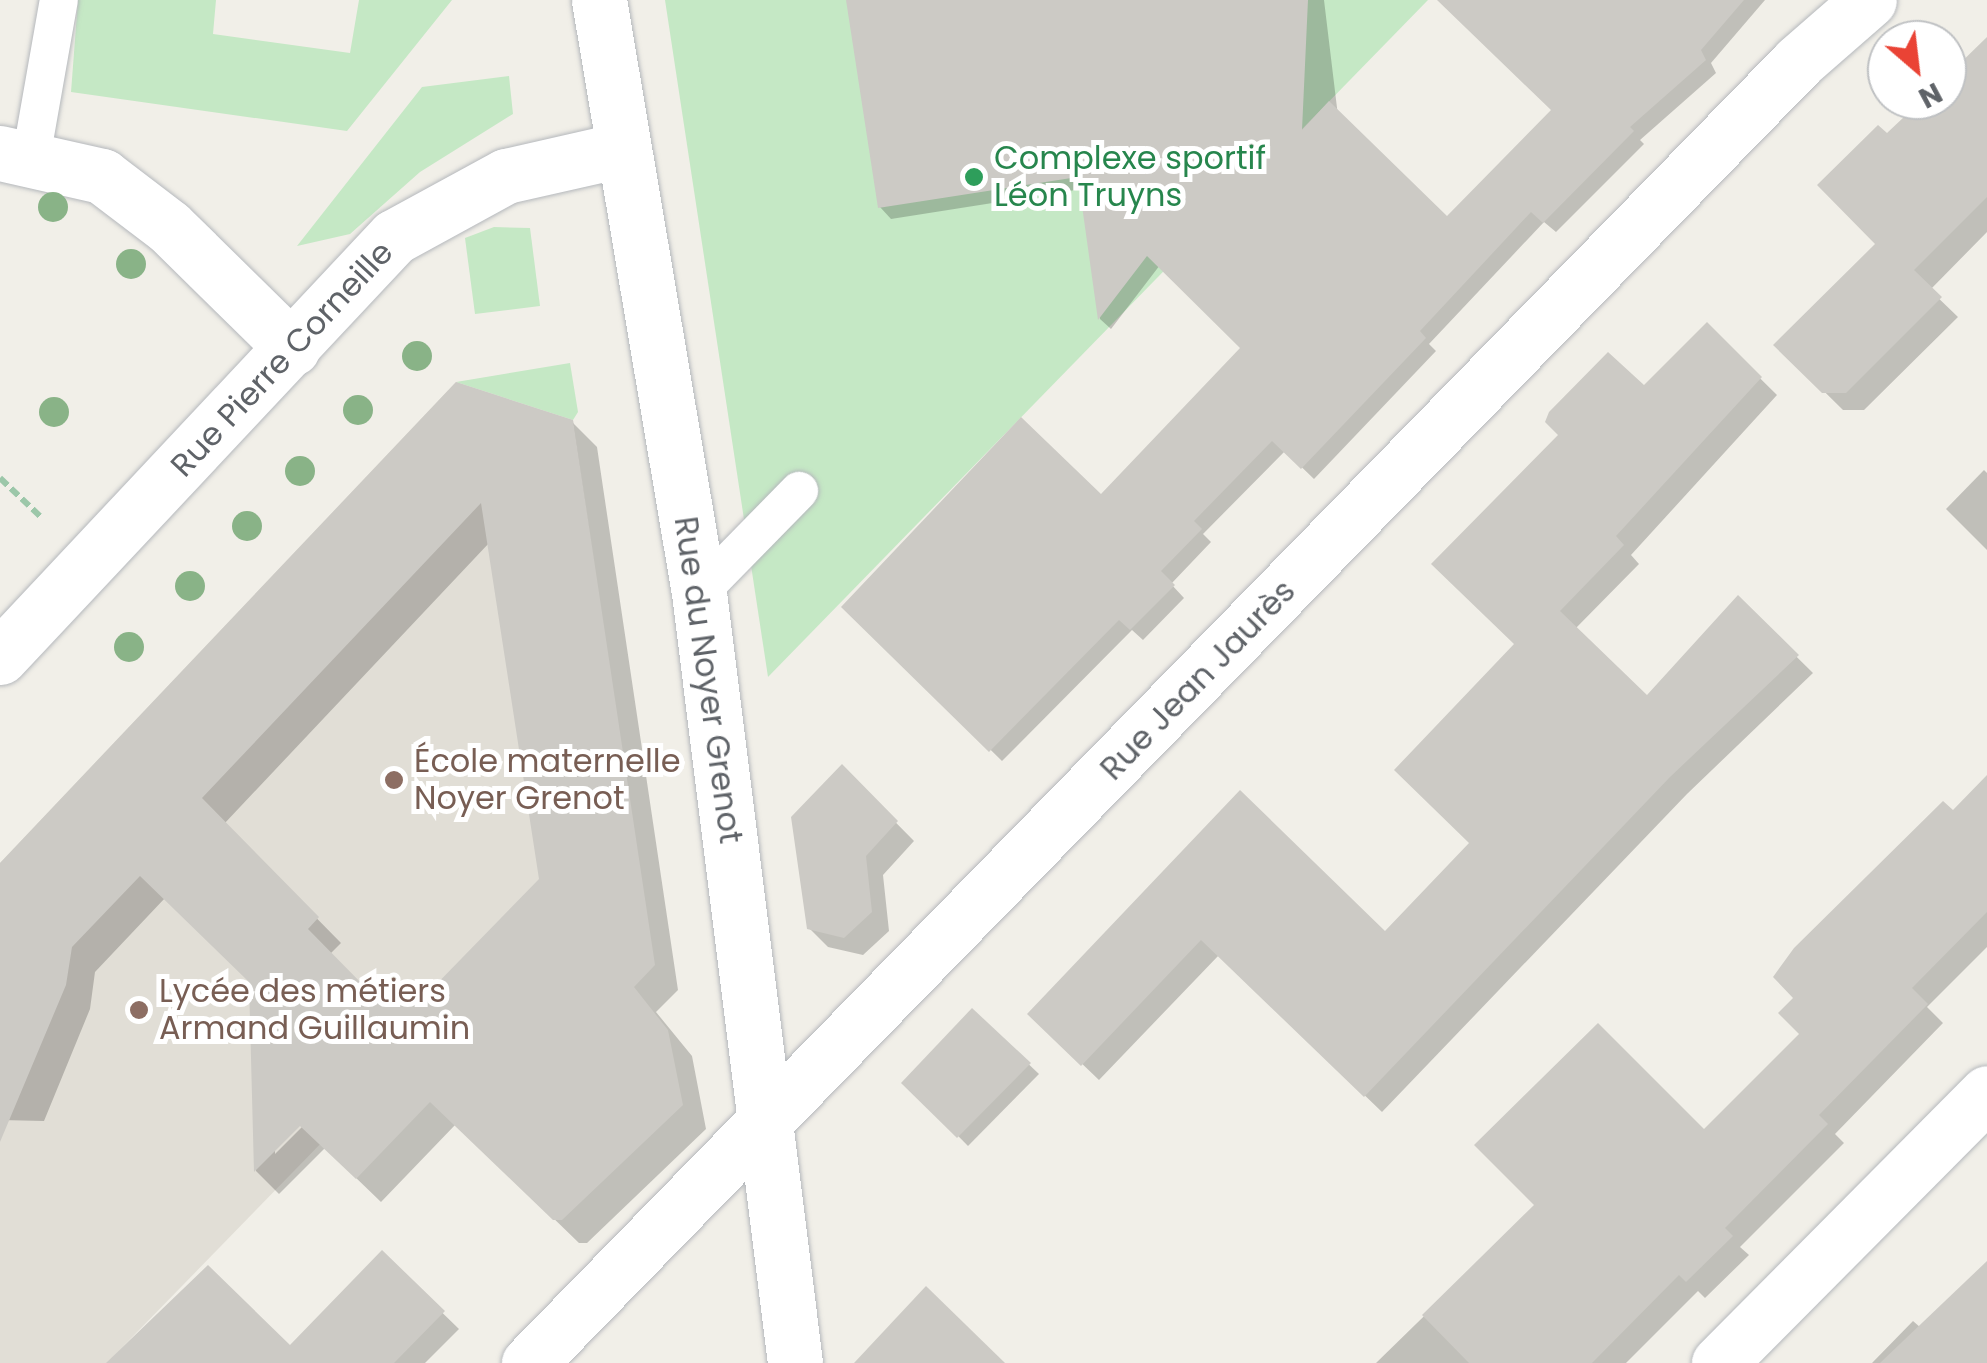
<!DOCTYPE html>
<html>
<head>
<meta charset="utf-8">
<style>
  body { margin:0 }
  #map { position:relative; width:1987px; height:1363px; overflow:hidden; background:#f1efe8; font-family:Poppins,sans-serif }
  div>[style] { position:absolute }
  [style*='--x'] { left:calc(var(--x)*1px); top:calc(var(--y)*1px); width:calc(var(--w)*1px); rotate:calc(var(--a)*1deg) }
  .education>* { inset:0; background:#e1ded6 }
  .green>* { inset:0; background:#c5e8c5 }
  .shadow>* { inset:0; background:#0003 }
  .building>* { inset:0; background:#cccac5 }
  .path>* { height:6px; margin-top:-3px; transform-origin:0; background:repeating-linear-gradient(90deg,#9cc7a9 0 10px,transparent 0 15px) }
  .roads { filter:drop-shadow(0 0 2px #b5b8bc) drop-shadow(0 0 2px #b5b8bc) }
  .service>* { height:38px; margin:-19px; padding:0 19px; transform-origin:19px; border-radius:19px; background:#fff }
  .minor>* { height:55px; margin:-27.5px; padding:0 27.5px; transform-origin:27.5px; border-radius:27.5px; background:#fff }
  .trees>* { width:30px; height:30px; margin:-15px; border-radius:50%; background:#89b387 }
  .dots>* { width:28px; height:28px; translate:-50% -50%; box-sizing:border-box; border:5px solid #fff; border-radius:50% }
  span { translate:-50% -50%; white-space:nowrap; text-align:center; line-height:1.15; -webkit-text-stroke:10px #fff; paint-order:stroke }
  .leisure-label { font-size:32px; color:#27864d }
  .left { translate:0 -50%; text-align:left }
  .street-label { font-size:32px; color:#5f6368 }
  .education-label { font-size:32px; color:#785e54 }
  .north { position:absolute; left:1867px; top:20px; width:100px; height:100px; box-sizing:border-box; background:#fff; border:2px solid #bfc1c3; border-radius:50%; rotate:152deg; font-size:28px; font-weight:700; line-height:40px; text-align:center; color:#5f6368 }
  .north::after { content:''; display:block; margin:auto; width:35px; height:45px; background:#ea4335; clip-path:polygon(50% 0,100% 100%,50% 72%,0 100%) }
</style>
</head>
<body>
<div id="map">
  <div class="education">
    <i style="clip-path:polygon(456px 382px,573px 420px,632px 824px,107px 1363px,0 1363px,0 863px)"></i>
  </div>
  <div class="green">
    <i style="clip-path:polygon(78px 0,216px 0,213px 34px,350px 53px,359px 0,452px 0,347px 131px,71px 92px)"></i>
    <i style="clip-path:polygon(665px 0,1428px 0,768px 677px)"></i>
    <i style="clip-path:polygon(509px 76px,513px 114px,420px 172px,350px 234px,297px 246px,422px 87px)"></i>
    <i style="clip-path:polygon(494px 227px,530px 228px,540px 306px,475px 314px,465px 238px)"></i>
    <i style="clip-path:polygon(570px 363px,578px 412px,573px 420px,456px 382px)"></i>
  </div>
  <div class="shadow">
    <i style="clip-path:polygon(848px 0,1324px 0,1338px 116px,1448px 220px,1554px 110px,1502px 0,1765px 0,1711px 63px,1716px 73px,1640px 140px,1644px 144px,1556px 232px,1544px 222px,1429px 344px,1436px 351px,1314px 479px,1285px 451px,1203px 534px,1211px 542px,1171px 584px,1184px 598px,1143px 640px,1132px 630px,1002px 761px,845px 607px,1101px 498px,1244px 348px,1160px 265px,1111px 329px,1100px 319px,1082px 189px,891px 219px,880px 207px)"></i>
    <i style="clip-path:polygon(1987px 42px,1987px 232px,1930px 290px,1958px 317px,1864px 410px,1843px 410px,1777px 345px,1879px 244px,1887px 137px,1926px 100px,1947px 100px,1947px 80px)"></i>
    <i style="clip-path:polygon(1707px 326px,1777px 395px,1631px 555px,1639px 564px,1575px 629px,1647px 699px,1738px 599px,1813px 673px,1687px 794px,1382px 1112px,1219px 955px,1099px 1080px,1030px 1014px,1240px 793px,1385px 934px,1472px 843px,1517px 645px,1644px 389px)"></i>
    <i style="clip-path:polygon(evenodd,572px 422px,597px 447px,678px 990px,656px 1012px,692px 1056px,706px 1129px,587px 1243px,579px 1243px,456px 1124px,381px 1202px,325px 1148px,279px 1194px,256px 1171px,251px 981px,165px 898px,95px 972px,90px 1009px,44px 1121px,0 1120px,0 866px,572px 422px,490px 542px,542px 880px,424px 1001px,369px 994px,330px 954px,341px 943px,224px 824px,490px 542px,572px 422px,307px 1115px,310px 1119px,275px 1154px,275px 1146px,307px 1115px)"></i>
    <i style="clip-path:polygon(1984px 470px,1987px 473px,1987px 550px,1946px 509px)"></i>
    <i style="clip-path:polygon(842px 768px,914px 841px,883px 875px,889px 931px,863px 955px,828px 947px,809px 928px)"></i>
    <i style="clip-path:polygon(1987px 779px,1987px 947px,1927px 1007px,1943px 1023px,1835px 1134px,1844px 1143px,1740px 1247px,1749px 1255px,1705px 1298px,1698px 1291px,1626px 1363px,1376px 1363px,1538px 1205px,1704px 1133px,1803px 1034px,1953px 813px)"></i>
    <i style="clip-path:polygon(972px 1011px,1039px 1074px,968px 1146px,905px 1082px)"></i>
    <i style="clip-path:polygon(382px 1254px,459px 1329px,425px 1363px,114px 1363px,290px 1348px)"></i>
    <i style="clip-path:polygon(1987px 1265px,1987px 1363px,1872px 1363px,1913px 1321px,1921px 1328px)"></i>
  </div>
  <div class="building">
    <i style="clip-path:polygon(846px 0,1308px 0,1302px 130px,1329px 101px,1447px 216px,1551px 110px,1437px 0,1744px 0,1701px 50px,1706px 60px,1630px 127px,1634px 131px,1543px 223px,1531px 212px,1420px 331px,1426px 338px,1301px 469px,1272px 441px,1194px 521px,1202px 529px,1161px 571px,1175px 585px,1130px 630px,1119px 620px,989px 752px,841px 607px,1021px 417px,1101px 494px,1240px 348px,1147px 256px,1098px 320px,1078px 177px,878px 208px)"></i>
    <i style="clip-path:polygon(1987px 37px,1987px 197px,1914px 270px,1942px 297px,1846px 393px,1822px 393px,1773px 345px,1875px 244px,1817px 185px,1878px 125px,1887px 133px,1922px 100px,1947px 100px,1947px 76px)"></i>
    <i style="clip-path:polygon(1707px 322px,1762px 377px,1616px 536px,1624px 545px,1560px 611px,1647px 695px,1738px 595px,1799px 655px,1670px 777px,1364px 1097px,1201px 940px,1081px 1066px,1027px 1014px,1240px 790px,1385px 931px,1469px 843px,1394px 770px,1514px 644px,1431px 564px,1558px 435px,1545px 422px,1549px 412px,1608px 352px,1644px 385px)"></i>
    <i style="clip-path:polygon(evenodd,456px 382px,573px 420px,655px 965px,634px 987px,668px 1030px,683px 1105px,562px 1220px,553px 1220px,430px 1102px,356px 1179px,300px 1126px,254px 1172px,249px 982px,140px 876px,72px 947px,66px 985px,0 1142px,0 863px,456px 382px,481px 503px,539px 879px,423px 998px,370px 992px,308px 929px,319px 917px,202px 798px,481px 503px)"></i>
    <i style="clip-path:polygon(842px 764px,898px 821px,866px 856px,872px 912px,844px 938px,807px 929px,791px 817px)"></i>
    <i style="clip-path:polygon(1987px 775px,1987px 912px,1912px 988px,1928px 1004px,1819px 1115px,1828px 1124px,1725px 1228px,1733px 1236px,1686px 1282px,1679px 1275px,1592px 1363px,1469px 1363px,1422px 1315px,1534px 1205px,1474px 1145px,1598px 1023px,1704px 1129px,1799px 1034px,1778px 1013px,1793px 998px,1773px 977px,1794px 948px,1943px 801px,1953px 810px)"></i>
    <i style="clip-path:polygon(972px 1008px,1031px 1063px,957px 1138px,901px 1083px)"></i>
    <i style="clip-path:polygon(382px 1250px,445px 1311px,394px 1363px,106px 1363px,208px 1265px,290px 1345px)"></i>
    <i style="clip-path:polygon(1987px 1261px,1987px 1363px,1880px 1363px)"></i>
    <i style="clip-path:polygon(926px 1286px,1005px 1363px,854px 1363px)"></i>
  </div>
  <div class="path">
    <i style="--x:0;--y:478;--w:57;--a:43.6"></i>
  </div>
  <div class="roads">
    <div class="service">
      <i style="--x:31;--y:158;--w:160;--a:-80"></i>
      <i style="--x:699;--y:593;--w:143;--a:-45.6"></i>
    </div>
    <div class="minor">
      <i style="--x:599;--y:0;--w:601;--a:80.43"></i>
      <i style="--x:699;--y:593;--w:776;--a:82.89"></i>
      <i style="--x:0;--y:153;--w:105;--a:12.7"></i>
      <i style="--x:102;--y:176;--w:84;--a:37.3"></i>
      <i style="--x:169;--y:227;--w:173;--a:44.5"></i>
      <i style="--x:0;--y:657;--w:576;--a:-46.83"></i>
      <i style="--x:394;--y:237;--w:128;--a:-28.6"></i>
      <i style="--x:506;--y:176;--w:117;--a:-12.8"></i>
      <i style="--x:529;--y:1363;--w:1817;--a:-45.71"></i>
      <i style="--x:1798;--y:62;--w:94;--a:-41.1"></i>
      <i style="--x:1719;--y:1363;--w:380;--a:-45.2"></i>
    </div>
  </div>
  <div class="trees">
    <i style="left:53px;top:207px"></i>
    <i style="left:131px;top:264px"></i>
    <i style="left:417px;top:356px"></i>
    <i style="left:358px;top:410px"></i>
    <i style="left:54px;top:412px"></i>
    <i style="left:300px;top:471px"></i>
    <i style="left:247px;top:526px"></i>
    <i style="left:190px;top:586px"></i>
    <i style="left:129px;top:647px"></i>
  </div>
  <div class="dots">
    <i style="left:974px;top:177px;background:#2e9e5b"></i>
    <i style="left:394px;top:780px;background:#8d6e63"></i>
    <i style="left:139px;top:1010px;background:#8d6e63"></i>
  </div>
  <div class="leisure-label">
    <span class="left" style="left:994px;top:177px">Complexe sportif<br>Léon Truyns</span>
  </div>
  <div class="street-label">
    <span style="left:282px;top:359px;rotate:-47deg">Rue Pierre Corneille</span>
    <span style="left:708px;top:680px;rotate:82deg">Rue du Noyer Grenot</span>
    <span style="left:1198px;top:680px;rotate:-46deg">Rue Jean Jaurès</span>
  </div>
  <div class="education-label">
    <span class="left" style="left:414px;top:780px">École maternelle<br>Noyer Grenot</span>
    <span class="left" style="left:159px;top:1010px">Lycée des métiers<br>Armand Guillaumin</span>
  </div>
  <div class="north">N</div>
</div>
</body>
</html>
